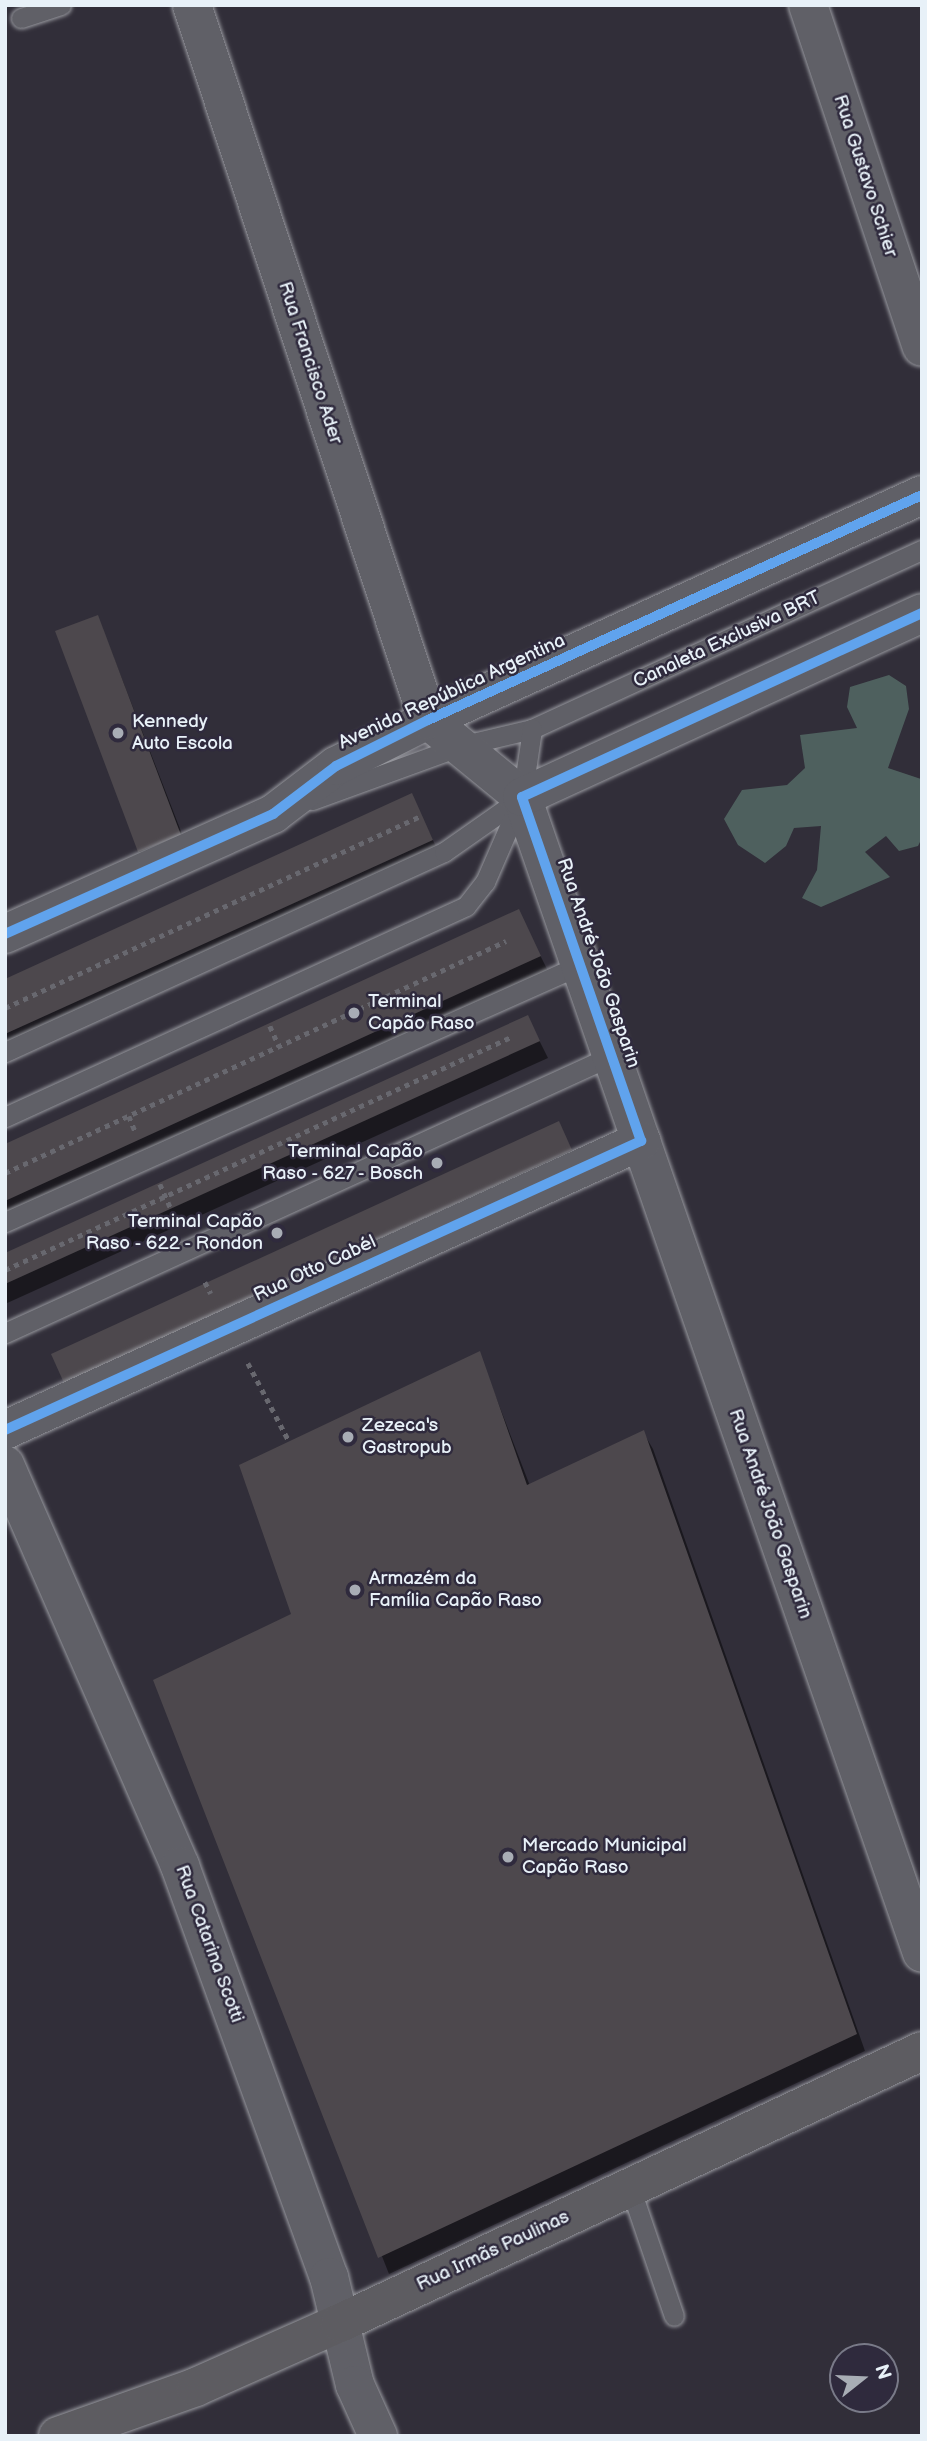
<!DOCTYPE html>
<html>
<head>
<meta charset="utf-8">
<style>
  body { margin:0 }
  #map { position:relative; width:927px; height:2441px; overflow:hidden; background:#312e39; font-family:"Balsamiq Sans",sans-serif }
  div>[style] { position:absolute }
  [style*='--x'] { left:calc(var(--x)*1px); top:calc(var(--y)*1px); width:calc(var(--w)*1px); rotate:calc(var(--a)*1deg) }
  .green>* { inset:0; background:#4e605e }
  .shadow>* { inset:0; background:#0007 }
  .building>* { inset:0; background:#4d484d }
  .path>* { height:4.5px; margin-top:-2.25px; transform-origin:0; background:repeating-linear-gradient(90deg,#68686f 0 5px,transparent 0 10px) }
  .roads { filter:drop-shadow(0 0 2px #98999f) drop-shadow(0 0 2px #98999f) }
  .lane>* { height:19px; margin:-9.5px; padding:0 9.5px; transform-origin:9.5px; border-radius:9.5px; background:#606067 }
  .street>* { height:38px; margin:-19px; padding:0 19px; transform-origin:19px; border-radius:19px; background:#606067 }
  .secondary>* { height:38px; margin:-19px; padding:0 19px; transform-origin:19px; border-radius:19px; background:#606067 }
  .primary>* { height:38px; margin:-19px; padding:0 19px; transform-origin:19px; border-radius:19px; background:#5d5c61 }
  .cycleway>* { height:10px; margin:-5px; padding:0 5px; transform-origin:5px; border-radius:5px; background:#60a3ed }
  .dots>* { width:19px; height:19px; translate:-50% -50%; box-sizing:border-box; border:4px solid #2f2a3d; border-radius:50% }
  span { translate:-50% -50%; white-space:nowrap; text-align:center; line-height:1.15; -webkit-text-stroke:5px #2f2a3d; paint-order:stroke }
  .street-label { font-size:19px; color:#e8f1f8 }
  .poi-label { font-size:19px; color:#e8f1f8 }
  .left { translate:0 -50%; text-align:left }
  .right { translate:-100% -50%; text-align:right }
  .frame { position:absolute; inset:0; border:7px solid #e8f1f8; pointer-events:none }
  .north { position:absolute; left:829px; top:2343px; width:70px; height:70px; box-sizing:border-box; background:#2f2a3d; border:2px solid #797a88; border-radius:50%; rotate:72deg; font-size:19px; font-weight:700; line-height:28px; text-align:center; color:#e8f1f8 }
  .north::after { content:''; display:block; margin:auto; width:24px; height:32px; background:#a8adb5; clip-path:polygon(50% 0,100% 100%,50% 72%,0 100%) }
</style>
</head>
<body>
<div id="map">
  <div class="green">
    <i style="clip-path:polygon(889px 675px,906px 686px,909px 709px,888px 768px,921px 779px,922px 838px,918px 846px,899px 851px,886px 836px,865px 852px,890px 877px,821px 907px,802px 898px,817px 870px,821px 826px,794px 828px,786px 846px,765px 863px,738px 845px,724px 819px,742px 790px,787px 785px,805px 768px,800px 735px,857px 728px,847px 707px,850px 687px)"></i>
  </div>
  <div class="shadow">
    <i style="clip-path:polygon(98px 617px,189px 852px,149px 867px,139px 851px)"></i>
    <i style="clip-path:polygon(411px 795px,443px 861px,5px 1060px,5px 980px)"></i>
    <i style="clip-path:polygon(518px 911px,551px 977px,5px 1228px,5px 1146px)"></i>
    <i style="clip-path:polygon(536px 1034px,548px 1058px,5px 1304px,5px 1255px)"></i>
    <i style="clip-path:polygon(558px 1123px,580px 1167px,75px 1398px)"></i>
    <i style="clip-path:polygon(479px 1353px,530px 1486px,643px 1432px,653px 1449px,865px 2051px,389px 2274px,155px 1680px,293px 1615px)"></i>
  </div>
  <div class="building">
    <i style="clip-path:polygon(98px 615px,181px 835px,138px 852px,55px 631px)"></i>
    <i style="clip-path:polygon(412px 793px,433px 840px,5px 1034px,5px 979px)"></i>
    <i style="clip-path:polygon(519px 909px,541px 956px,5px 1201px,5px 1144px)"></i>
    <i style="clip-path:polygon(528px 1015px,540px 1041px,5px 1284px,5px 1253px)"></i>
    <i style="clip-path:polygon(559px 1121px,572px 1150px,64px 1383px,51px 1354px)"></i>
    <i style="clip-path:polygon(480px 1351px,527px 1485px,644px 1430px,857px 2034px,378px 2258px,153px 1680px,291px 1614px,239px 1465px)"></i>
  </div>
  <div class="path">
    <i style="--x:5;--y:1008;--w:459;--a:-24.8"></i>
    <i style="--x:270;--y:1026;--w:22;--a:66"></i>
    <i style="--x:129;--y:1116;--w:18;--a:68"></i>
    <i style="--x:5;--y:1173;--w:552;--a:-24.85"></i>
    <i style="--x:160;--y:1184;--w:27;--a:66"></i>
    <i style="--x:5;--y:1270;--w:559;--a:-24.73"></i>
    <i style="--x:205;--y:1282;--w:13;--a:63"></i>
    <i style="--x:248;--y:1363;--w:88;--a:62.3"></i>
  </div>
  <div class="roads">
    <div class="lane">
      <i style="--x:21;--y:18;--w:42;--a:-18"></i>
      <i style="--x:312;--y:800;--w:158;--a:-20"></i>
      <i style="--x:460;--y:746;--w:74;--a:-13.3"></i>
      <i style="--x:532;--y:729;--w:429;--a:-24.7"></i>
      <i style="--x:5;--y:1052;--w:482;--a:-24.5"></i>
      <i style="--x:444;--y:852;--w:94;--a:-35"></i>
      <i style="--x:5;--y:1117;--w:507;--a:-24.59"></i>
      <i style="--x:466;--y:906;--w:31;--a:-52"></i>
      <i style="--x:485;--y:882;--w:93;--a:-66.5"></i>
      <i style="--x:522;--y:797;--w:69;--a:-81.6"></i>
      <i style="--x:5;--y:1222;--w:630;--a:-24.08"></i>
      <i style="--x:5;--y:1333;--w:666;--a:-24.56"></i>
      <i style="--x:630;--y:2187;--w:136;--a:71.2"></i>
    </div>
    <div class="street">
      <i style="--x:192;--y:5;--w:753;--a:71.73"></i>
      <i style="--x:808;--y:5;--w:360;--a:71.6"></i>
    </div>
    <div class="secondary">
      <i style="--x:428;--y:720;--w:122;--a:39.3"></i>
      <i style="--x:522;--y:797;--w:1223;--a:70.91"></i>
      <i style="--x:522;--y:797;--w:440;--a:-24.7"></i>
      <i style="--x:5;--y:934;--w:294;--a:-24.1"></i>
      <i style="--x:273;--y:814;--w:79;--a:-37.3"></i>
      <i style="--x:336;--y:766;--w:103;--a:-26.6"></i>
      <i style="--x:428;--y:720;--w:543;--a:-24.49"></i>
      <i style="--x:5;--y:1430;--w:699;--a:-24.44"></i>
      <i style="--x:5;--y:1465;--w:438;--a:66.4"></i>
      <i style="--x:180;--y:1866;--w:437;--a:70.1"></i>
      <i style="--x:329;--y:2277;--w:111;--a:76.5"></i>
      <i style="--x:355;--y:2385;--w:56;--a:65.7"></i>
    </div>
    <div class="primary">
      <i style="--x:58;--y:2436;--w:146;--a:-19.5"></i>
      <i style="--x:196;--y:2387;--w:158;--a:-24"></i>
      <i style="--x:340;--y:2323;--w:642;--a:-25.05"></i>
    </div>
  </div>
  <div class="cycleway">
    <i style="--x:5;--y:934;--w:294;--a:-24.1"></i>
    <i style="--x:273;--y:814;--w:79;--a:-37.3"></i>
    <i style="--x:336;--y:766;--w:103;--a:-26.6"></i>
    <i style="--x:428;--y:720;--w:543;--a:-24.49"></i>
    <i style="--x:5;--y:1430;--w:699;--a:-24.44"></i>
    <i style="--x:641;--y:1141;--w:364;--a:-109.1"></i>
    <i style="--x:522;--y:797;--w:440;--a:-24.7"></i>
  </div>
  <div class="dots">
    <i style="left:118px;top:733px;background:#a8adb5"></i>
    <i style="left:354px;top:1013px;background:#a8adb5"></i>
    <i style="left:437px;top:1163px;background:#a8adb5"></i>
    <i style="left:277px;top:1233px;background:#a8adb5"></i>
    <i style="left:348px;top:1437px;background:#a8adb5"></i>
    <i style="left:355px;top:1590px;background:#a8adb5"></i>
    <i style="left:508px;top:1857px;background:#a8adb5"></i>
  </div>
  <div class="street-label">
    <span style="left:865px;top:176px;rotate:72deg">Rua Gustavo Schier</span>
    <span style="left:310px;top:363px;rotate:72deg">Rua Francisco Ader</span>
    <span style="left:727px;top:640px;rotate:-25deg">Canaleta Exclusiva BRT</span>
    <span style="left:452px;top:692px;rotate:-25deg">Avenida República Argentina</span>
    <span style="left:598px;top:963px;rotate:71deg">Rua André João Gasparin</span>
    <span style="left:315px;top:1269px;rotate:-25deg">Rua Otto Cabél</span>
    <span style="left:770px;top:1514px;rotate:71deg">Rua André João Gasparin</span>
    <span style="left:209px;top:1944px;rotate:70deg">Rua Catarina Scotti</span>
    <span style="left:493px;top:2251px;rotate:-25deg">Rua Irmãs Paulinas</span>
  </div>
  <div class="poi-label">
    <span class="left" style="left:132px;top:733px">Kennedy<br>Auto Escola</span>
    <span class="left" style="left:368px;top:1013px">Terminal<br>Capão Raso</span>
    <span class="right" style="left:423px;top:1163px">Terminal Capão<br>Raso - 627 - Bosch</span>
    <span class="right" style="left:263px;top:1233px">Terminal Capão<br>Raso - 622 - Rondon</span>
    <span class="left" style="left:362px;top:1437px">Zezeca's<br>Gastropub</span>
    <span class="left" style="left:369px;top:1590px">Armazém da<br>Família Capão Raso</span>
    <span class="left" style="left:522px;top:1857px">Mercado Municipal<br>Capão Raso</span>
  </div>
  <div class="frame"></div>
  <div class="north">N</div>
</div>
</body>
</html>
